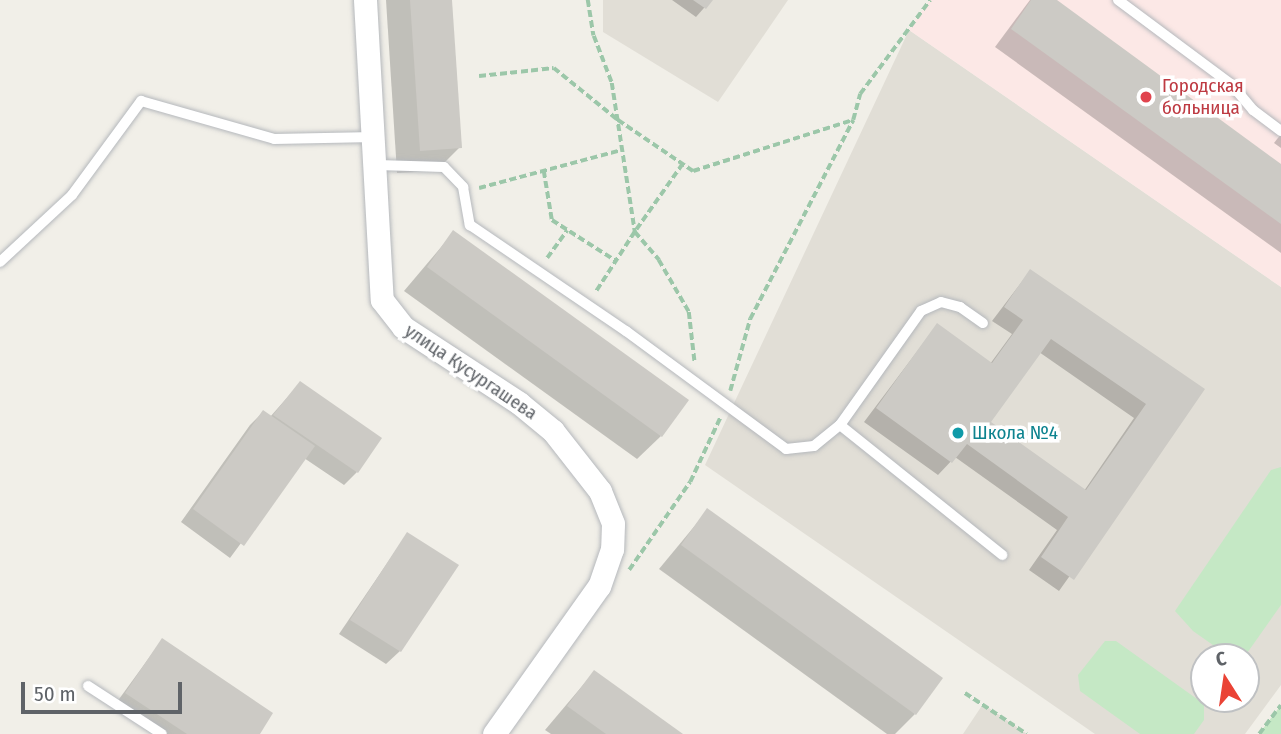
<!DOCTYPE html>
<html>
<head>
<meta charset="utf-8">
<style>
  body { margin:0 }
  #map { position:relative; width:1281px; height:734px; overflow:hidden; background:#f1efe8; font-family:"Fira Sans Condensed",sans-serif }
  div>[style] { position:absolute }
  [style*='--x'] { left:calc(var(--x)*1px); top:calc(var(--y)*1px); width:calc(var(--w)*1px); rotate:calc(var(--a)*1deg) }
  .education>* { inset:0; background:#e1ded6 }
  .medical>* { inset:0; background:#fce8e6 }
  .green>* { inset:0; background:#c5e8c5 }
  .shadow>* { inset:0; background:#0003 }
  .building>* { inset:0; background:#cccac5 }
  .path>* { height:3.5px; margin-top:-1.75px; transform-origin:0; background:repeating-linear-gradient(90deg,#9cc7a9 0 7px,transparent 0 10.5px) }
  .roads { filter:drop-shadow(0 0 2px #b5b8bc) drop-shadow(0 0 2px #b5b8bc) }
  .lane>* { height:10px; margin:-5px; padding:0 5px; transform-origin:5px; border-radius:5px; background:#fff }
  .street>* { height:23px; margin:-11.5px; padding:0 11.5px; transform-origin:11.5px; border-radius:11.5px; background:#fff }
  .dots>* { width:19px; height:19px; translate:-50% -50%; box-sizing:border-box; border:4px solid #fff; border-radius:50% }
  span { translate:-50% -50%; white-space:nowrap; text-align:center; line-height:1.15; -webkit-text-stroke:7px #fff; paint-order:stroke }
  .health-label { font-size:19px; color:#be3a42 }
  .left { translate:0 -50%; text-align:left }
  .street-label { font-size:19px; color:#5f6368 }
  .culture-label { font-size:19px; color:#0d838f }
  .north { position:absolute; left:1190px; top:643px; width:70px; height:70px; box-sizing:border-box; background:#fff; border:2px solid #bfc1c3; border-radius:50%; rotate:348deg; font-size:19px; font-weight:700; line-height:28px; text-align:center; color:#5f6368 }
  .north::after { content:''; display:block; margin:auto; width:24px; height:32px; background:#ea4335; clip-path:polygon(50% 0,100% 100%,50% 72%,0 100%) }
  .scale { position:absolute; left:21px; top:682px; width:161px; height:32px; box-sizing:border-box; border:4px solid #5f6368; border-top:0; padding-left:9px; font-size:21px; line-height:24px; white-space:nowrap; color:#5f6368; -webkit-text-stroke:5px #fff; paint-order:stroke }
</style>
</head>
<body>
<div id="map">
  <div class="education">
    <i style="clip-path:polygon(603px 0,788px 0,718px 102px,603px 32px)"></i>
    <i style="clip-path:polygon(evenodd,909px 30px,1281px 287px,1281px 685px,1245px 734px,1095px 734px,705px 465px,909px 30px,1204px 657px,1246px 657px,1246px 699px,1204px 699px,1204px 657px)"></i>
    <i style="clip-path:polygon(983px 704px,1027px 734px,963px 734px)"></i>
  </div>
  <div class="medical">
    <i style="clip-path:polygon(930px 0,1281px 0,1281px 287px,909px 30px)"></i>
  </div>
  <div class="green">
    <i style="clip-path:polygon(1281px 467px,1281px 605px,1245px 656px,1230px 657px,1193px 631px,1175px 611px,1271px 470px)"></i>
    <i style="clip-path:polygon(1105px 641px,1116px 641px,1204px 704px,1204px 720px,1194px 734px,1140px 734px,1080px 691px,1078px 675px)"></i>
    <i style="clip-path:polygon(1281px 705px,1281px 734px,1259px 734px)"></i>
  </div>
  <div class="shadow">
    <i style="clip-path:polygon(386px 0,450px 0,460px 147px,436px 171px,397px 173px)"></i>
    <i style="clip-path:polygon(672px 0,711px 0,696px 17px)"></i>
    <i style="clip-path:polygon(1030px 0,1054px 0,1281px 167px,1281px 253px,995px 47px)"></i>
    <i style="clip-path:polygon(1281px 134px,1281px 148px,1274px 143px)"></i>
    <i style="clip-path:polygon(453px 233px,661px 436px,637px 459px,404px 291px)"></i>
    <i style="clip-path:polygon(evenodd,1030px 271px,1202px 390px,1059px 591px,1029px 570px,1057px 530px,955px 457px,938px 475px,864px 422px,937px 325px,990px 364px,1012px 334px,992px 321px,1030px 271px,1039px 352px,1134px 418px,1084px 491px,988px 422px,1039px 352px)"></i>
    <i style="clip-path:polygon(300px 383px,357px 472px,344px 485px,304px 458px,230px 558px,181px 522px,250px 425px,263px 412px,270px 417px)"></i>
    <i style="clip-path:polygon(707px 511px,915px 714px,895px 734px,887px 734px,659px 569px)"></i>
    <i style="clip-path:polygon(407px 534px,400px 651px,386px 664px,339px 634px)"></i>
    <i style="clip-path:polygon(162px 640px,258px 734px,155px 734px,114px 706px)"></i>
    <i style="clip-path:polygon(594px 672px,680px 734px,551px 734px,545px 730px)"></i>
  </div>
  <div class="building">
    <i style="clip-path:polygon(410px 0,452px 0,462px 148px,420px 151px)"></i>
    <i style="clip-path:polygon(693px 0,713px 0,706px 9px)"></i>
    <i style="clip-path:polygon(1031px 0,1057px 0,1281px 164px,1281px 224px,1011px 29px)"></i>
    <i style="clip-path:polygon(453px 230px,689px 400px,662px 437px,427px 267px)"></i>
    <i style="clip-path:polygon(evenodd,1030px 269px,1205px 389px,1074px 580px,1041px 557px,1068px 517px,967px 444px,952px 463px,876px 408px,937px 323px,992px 363px,1023px 320px,1004px 307px,1030px 269px,1051px 339px,1146px 404px,1086px 490px,991px 422px,1051px 339px)"></i>
    <i style="clip-path:polygon(300px 381px,382px 438px,358px 473px,273px 415px)"></i>
    <i style="clip-path:polygon(263px 410px,315px 446px,244px 546px,193px 509px)"></i>
    <i style="clip-path:polygon(707px 508px,943px 678px,916px 715px,681px 545px)"></i>
    <i style="clip-path:polygon(407px 532px,459px 565px,401px 652px,350px 620px)"></i>
    <i style="clip-path:polygon(162px 638px,273px 713px,260px 734px,187px 734px,125px 693px)"></i>
    <i style="clip-path:polygon(594px 670px,683px 734px,606px 734px,567px 706px)"></i>
  </div>
  <div class="path">
    <i style="--x:588;--y:0;--w:36;--a:81"></i>
    <i style="--x:594;--y:36;--w:50;--a:69"></i>
    <i style="--x:612;--y:83;--w:151;--a:81.2"></i>
    <i style="--x:635;--y:232;--w:72;--a:123"></i>
    <i style="--x:479;--y:76;--w:75;--a:-6.1"></i>
    <i style="--x:554;--y:68;--w:82;--a:39.1"></i>
    <i style="--x:618;--y:120;--w:91;--a:34.2"></i>
    <i style="--x:693;--y:171;--w:168;--a:-17.7"></i>
    <i style="--x:683;--y:164;--w:83;--a:125.2"></i>
    <i style="--x:635;--y:232;--w:37;--a:49"></i>
    <i style="--x:659;--y:260;--w:60;--a:60"></i>
    <i style="--x:689;--y:312;--w:52;--a:83.4"></i>
    <i style="--x:544;--y:171;--w:50;--a:80.7"></i>
    <i style="--x:552;--y:220;--w:76;--a:32.6"></i>
    <i style="--x:479;--y:188;--w:148;--a:-14.9"></i>
    <i style="--x:547;--y:258;--w:34;--a:-54"></i>
    <i style="--x:730;--y:391;--w:75;--a:-74.5"></i>
    <i style="--x:750;--y:319;--w:224;--a:-62.6"></i>
    <i style="--x:853;--y:120;--w:27;--a:-75"></i>
    <i style="--x:860;--y:94;--w:117;--a:-53.3"></i>
    <i style="--x:629;--y:570;--w:107;--a:-55.3"></i>
    <i style="--x:690;--y:482;--w:71;--a:-64.9"></i>
    <i style="--x:965;--y:693;--w:74;--a:33.5"></i>
    <i style="--x:1259;--y:734;--w:36;--a:-53"></i>
  </div>
  <div class="roads">
    <div class="lane">
      <i style="--x:1118;--y:0;--w:142;--a:36.7"></i>
      <i style="--x:1232;--y:85;--w:33;--a:50"></i>
      <i style="--x:1253;--y:110;--w:35;--a:37"></i>
      <i style="--x:377;--y:165;--w:67;--a:1.7"></i>
      <i style="--x:444;--y:167;--w:28;--a:46"></i>
      <i style="--x:463;--y:187;--w:39;--a:80"></i>
      <i style="--x:470;--y:225;--w:189;--a:34.2"></i>
      <i style="--x:626;--y:331;--w:199;--a:36.4"></i>
      <i style="--x:786;--y:449;--w:28;--a:-6"></i>
      <i style="--x:814;--y:446;--w:33;--a:-39"></i>
      <i style="--x:840;--y:425;--w:140;--a:-54.6"></i>
      <i style="--x:921;--y:311;--w:22;--a:-24"></i>
      <i style="--x:941;--y:302;--w:20;--a:15"></i>
      <i style="--x:960;--y:307;--w:28;--a:35"></i>
      <i style="--x:0;--y:262;--w:98;--a:-42.9"></i>
      <i style="--x:72;--y:195;--w:117;--a:-53.7"></i>
      <i style="--x:141;--y:101;--w:138;--a:15.9"></i>
      <i style="--x:274;--y:139;--w:101;--a:-1.1"></i>
      <i style="--x:840;--y:425;--w:208;--a:38.7"></i>
      <i style="--x:88;--y:686;--w:88;--a:33"></i>
    </div>
    <div class="street">
      <i style="--x:365;--y:0;--w:300;--a:86.8"></i>
      <i style="--x:382;--y:300;--w:34;--a:52"></i>
      <i style="--x:403;--y:327;--w:139;--a:33.2"></i>
      <i style="--x:519;--y:403;--w:44;--a:39.5"></i>
      <i style="--x:553;--y:431;--w:76;--a:51.9"></i>
      <i style="--x:600;--y:491;--w:35;--a:68"></i>
      <i style="--x:613;--y:524;--w:25;--a:92"></i>
      <i style="--x:612;--y:549;--w:39;--a:109"></i>
      <i style="--x:599;--y:586;--w:181;--a:125.4"></i>
    </div>
  </div>
  <div class="dots">
    <i style="left:1146px;top:97px;background:#e0444e"></i>
    <i style="left:958px;top:433px;background:#0f9aa8"></i>
  </div>
  <div class="health-label">
    <span class="left" style="left:1162px;top:97px">Городская<br>больница</span>
  </div>
  <div class="street-label">
    <span style="left:471px;top:372px;rotate:34deg">улица Кусургашева</span>
  </div>
  <div class="culture-label">
    <span class="left" style="left:972px;top:433px">Школа №4</span>
  </div>
  <div class="north">С</div>
  <div class="scale">50 m</div>
</div>
</body>
</html>
